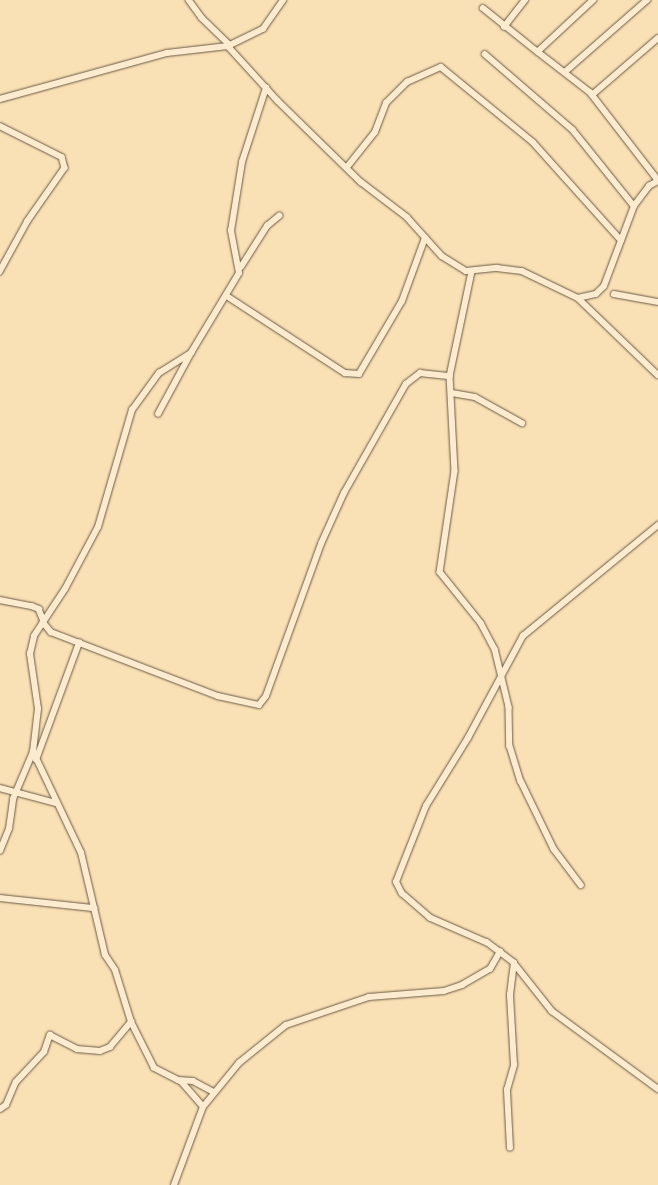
<!DOCTYPE html>
<html>
<head>
<meta charset="utf-8">
<style>
  body { margin:0 }
  #map { position:relative; width:658px; height:1185px; overflow:hidden; background:#fae0b5; font-family:Cardo,serif }
  div>[style] { position:absolute }
  [style*='--x'] { left:calc(var(--x)*1px); top:calc(var(--y)*1px); width:calc(var(--w)*1px); rotate:calc(var(--a)*1deg) }
  .roads { filter:drop-shadow(0 0 1px #6a5a46) drop-shadow(0 0 1px #6a5a46) }
  .street>* { height:5.5px; margin:-2.75px; padding:0 2.75px; transform-origin:2.75px; border-radius:2.75px; background:#fcebcf }
  span { translate:-50% -50%; white-space:nowrap; text-align:center; line-height:1.15; -webkit-text-stroke:3px #fcebcf; paint-order:stroke }
</style>
</head>
<body>
<div id="map">
  <div class="roads">
    <div class="street">
      <i style="--x:189;--y:0;--w:22;--a:54"></i>
      <i style="--x:202;--y:18;--w:39;--a:44"></i>
      <i style="--x:594;--y:0;--w:76;--a:137.1"></i>
      <i style="--x:538;--y:52;--w:66;--a:37.6"></i>
      <i style="--x:590;--y:92;--w:111;--a:52.3"></i>
      <i style="--x:483;--y:8;--w:70;--a:38.7"></i>
      <i style="--x:504;--y:27;--w:34;--a:-52"></i>
      <i style="--x:228;--y:46;--w:39;--a:-26"></i>
      <i style="--x:263;--y:29;--w:35;--a:-55"></i>
      <i style="--x:485;--y:54;--w:116;--a:40.8"></i>
      <i style="--x:573;--y:130;--w:97;--a:51.2"></i>
      <i style="--x:566;--y:71;--w:108;--a:-41.2"></i>
      <i style="--x:592;--y:95;--w:87;--a:-40.8"></i>
      <i style="--x:0;--y:99;--w:173;--a:-15.4"></i>
      <i style="--x:167;--y:53;--w:61;--a:-6.5"></i>
      <i style="--x:228;--y:46;--w:74;--a:47.7"></i>
      <i style="--x:278;--y:101;--w:116;--a:44.3"></i>
      <i style="--x:361;--y:182;--w:58;--a:37.3"></i>
      <i style="--x:407;--y:217;--w:52;--a:48.1"></i>
      <i style="--x:442;--y:256;--w:28;--a:32"></i>
      <i style="--x:466;--y:271;--w:31;--a:-6"></i>
      <i style="--x:497;--y:268;--w:25;--a:7"></i>
      <i style="--x:522;--y:271;--w:62;--a:25.7"></i>
      <i style="--x:578;--y:298;--w:18;--a:-13"></i>
      <i style="--x:596;--y:294;--w:11;--a:-45"></i>
      <i style="--x:604;--y:286;--w:85;--a:-69.4"></i>
      <i style="--x:634;--y:206;--w:25;--a:-53"></i>
      <i style="--x:649;--y:186;--w:10;--a:-29"></i>
      <i style="--x:0;--y:126;--w:69;--a:26.6"></i>
      <i style="--x:62;--y:157;--w:11;--a:75"></i>
      <i style="--x:65;--y:168;--w:65;--a:124.9"></i>
      <i style="--x:28;--y:221;--w:58;--a:118.8"></i>
      <i style="--x:348;--y:166;--w:43;--a:-51.5"></i>
      <i style="--x:375;--y:132;--w:31;--a:-69"></i>
      <i style="--x:386;--y:103;--w:30;--a:-45"></i>
      <i style="--x:407;--y:82;--w:37;--a:-24"></i>
      <i style="--x:441;--y:67;--w:119;--a:39.2"></i>
      <i style="--x:533;--y:142;--w:132;--a:48.1"></i>
      <i style="--x:241;--y:267;--w:49;--a:-57.6"></i>
      <i style="--x:267;--y:226;--w:16;--a:-40"></i>
      <i style="--x:472;--y:272;--w:106;--a:101.9"></i>
      <i style="--x:450;--y:376;--w:95;--a:87"></i>
      <i style="--x:455;--y:471;--w:102;--a:98.4"></i>
      <i style="--x:440;--y:572;--w:65;--a:51.2"></i>
      <i style="--x:481;--y:623;--w:30;--a:62"></i>
      <i style="--x:495;--y:649;--w:60;--a:76.4"></i>
      <i style="--x:509;--y:707;--w:39;--a:89"></i>
      <i style="--x:510;--y:746;--w:37;--a:73"></i>
      <i style="--x:521;--y:781;--w:76;--a:64.1"></i>
      <i style="--x:554;--y:849;--w:45;--a:53.1"></i>
      <i style="--x:614;--y:294;--w:45;--a:10.3"></i>
      <i style="--x:227;--y:296;--w:141;--a:33.1"></i>
      <i style="--x:345;--y:373;--w:14;--a:4"></i>
      <i style="--x:359;--y:374;--w:85;--a:-59.5"></i>
      <i style="--x:402;--y:301;--w:67;--a:-69.9"></i>
      <i style="--x:578;--y:298;--w:111;--a:43.9"></i>
      <i style="--x:452;--y:393;--w:23;--a:10"></i>
      <i style="--x:475;--y:397;--w:54;--a:29"></i>
      <i style="--x:158;--y:414;--w:69;--a:-61.6"></i>
      <i style="--x:0;--y:600;--w:33;--a:11"></i>
      <i style="--x:32;--y:606;--w:8;--a:23"></i>
      <i style="--x:39;--y:609;--w:11;--a:68"></i>
      <i style="--x:43;--y:622;--w:13;--a:51"></i>
      <i style="--x:51;--y:632;--w:179;--a:21"></i>
      <i style="--x:218;--y:696;--w:42;--a:12.4"></i>
      <i style="--x:259;--y:705;--w:11;--a:-52"></i>
      <i style="--x:266;--y:696;--w:162;--a:-70.1"></i>
      <i style="--x:321;--y:544;--w:56;--a:-65.7"></i>
      <i style="--x:344;--y:493;--w:125;--a:-60.4"></i>
      <i style="--x:406;--y:384;--w:18;--a:-38"></i>
      <i style="--x:420;--y:373;--w:30;--a:6"></i>
      <i style="--x:36;--y:760;--w:125;--a:-69.8"></i>
      <i style="--x:0;--y:788;--w:58;--a:15"></i>
      <i style="--x:0;--y:851;--w:24;--a:-68"></i>
      <i style="--x:9;--y:829;--w:30;--a:-82"></i>
      <i style="--x:13;--y:799;--w:51;--a:-66.9"></i>
      <i style="--x:0;--y:898;--w:95;--a:6.1"></i>
      <i style="--x:514;--y:963;--w:61;--a:51.6"></i>
      <i style="--x:552;--y:1011;--w:132;--a:36.3"></i>
      <i style="--x:178;--y:1080;--w:15;--a:4"></i>
      <i style="--x:193;--y:1081;--w:24;--a:28"></i>
      <i style="--x:203;--y:1107;--w:33;--a:-131"></i>
      <i style="--x:181;--y:1082;--w:30;--a:-153"></i>
      <i style="--x:154;--y:1068;--w:51;--a:-116.6"></i>
      <i style="--x:131;--y:1022;--w:54;--a:-107.1"></i>
      <i style="--x:115;--y:970;--w:18;--a:-124"></i>
      <i style="--x:105;--y:955;--w:105;--a:-103.2"></i>
      <i style="--x:81;--y:853;--w:112;--a:-115.4"></i>
      <i style="--x:33;--y:752;--w:43;--a:-83.4"></i>
      <i style="--x:38;--y:709;--w:56;--a:-98.3"></i>
      <i style="--x:30;--y:654;--w:18;--a:-77"></i>
      <i style="--x:34;--y:636;--w:56;--a:-56.6"></i>
      <i style="--x:65;--y:589;--w:70;--a:-62"></i>
      <i style="--x:98;--y:527;--w:122;--a:-73.8"></i>
      <i style="--x:132;--y:410;--w:46;--a:-53.9"></i>
      <i style="--x:159;--y:373;--w:38;--a:-32"></i>
      <i style="--x:191;--y:353;--w:93;--a:-59"></i>
      <i style="--x:239;--y:273;--w:43;--a:-100.8"></i>
      <i style="--x:231;--y:231;--w:70;--a:-80.9"></i>
      <i style="--x:242;--y:162;--w:78;--a:-72"></i>
      <i style="--x:0;--y:1109;--w:7;--a:-34"></i>
      <i style="--x:6;--y:1105;--w:25;--a:-67"></i>
      <i style="--x:16;--y:1082;--w:41;--a:-47"></i>
      <i style="--x:44;--y:1052;--w:18;--a:-71"></i>
      <i style="--x:50;--y:1035;--w:30;--a:27"></i>
      <i style="--x:77;--y:1049;--w:23;--a:5"></i>
      <i style="--x:100;--y:1051;--w:11;--a:-22"></i>
      <i style="--x:110;--y:1047;--w:33;--a:-50"></i>
      <i style="--x:510;--y:1148;--w:58;--a:-93"></i>
      <i style="--x:507;--y:1090;--w:26;--a:-74"></i>
      <i style="--x:514;--y:1065;--w:70;--a:-93.3"></i>
      <i style="--x:510;--y:995;--w:32;--a:-83"></i>
      <i style="--x:514;--y:963;--w:34;--a:-143"></i>
      <i style="--x:487;--y:943;--w:62;--a:-156.3"></i>
      <i style="--x:430;--y:918;--w:37;--a:-139"></i>
      <i style="--x:402;--y:894;--w:13;--a:-117"></i>
      <i style="--x:396;--y:882;--w:82;--a:-68.5"></i>
      <i style="--x:426;--y:806;--w:80;--a:-58.3"></i>
      <i style="--x:468;--y:738;--w:116;--a:-61.7"></i>
      <i style="--x:523;--y:636;--w:175;--a:-39.4"></i>
      <i style="--x:174;--y:1185;--w:83;--a:-69.6"></i>
      <i style="--x:203;--y:1107;--w:57;--a:-50.7"></i>
      <i style="--x:239;--y:1063;--w:60;--a:-39"></i>
      <i style="--x:286;--y:1025;--w:88;--a:-18.6"></i>
      <i style="--x:369;--y:997;--w:75;--a:-4.6"></i>
      <i style="--x:444;--y:991;--w:19;--a:-18"></i>
      <i style="--x:462;--y:985;--w:32;--a:-30"></i>
      <i style="--x:490;--y:969;--w:20;--a:-60"></i>
    </div>
  </div>
</div>
</body>
</html>
